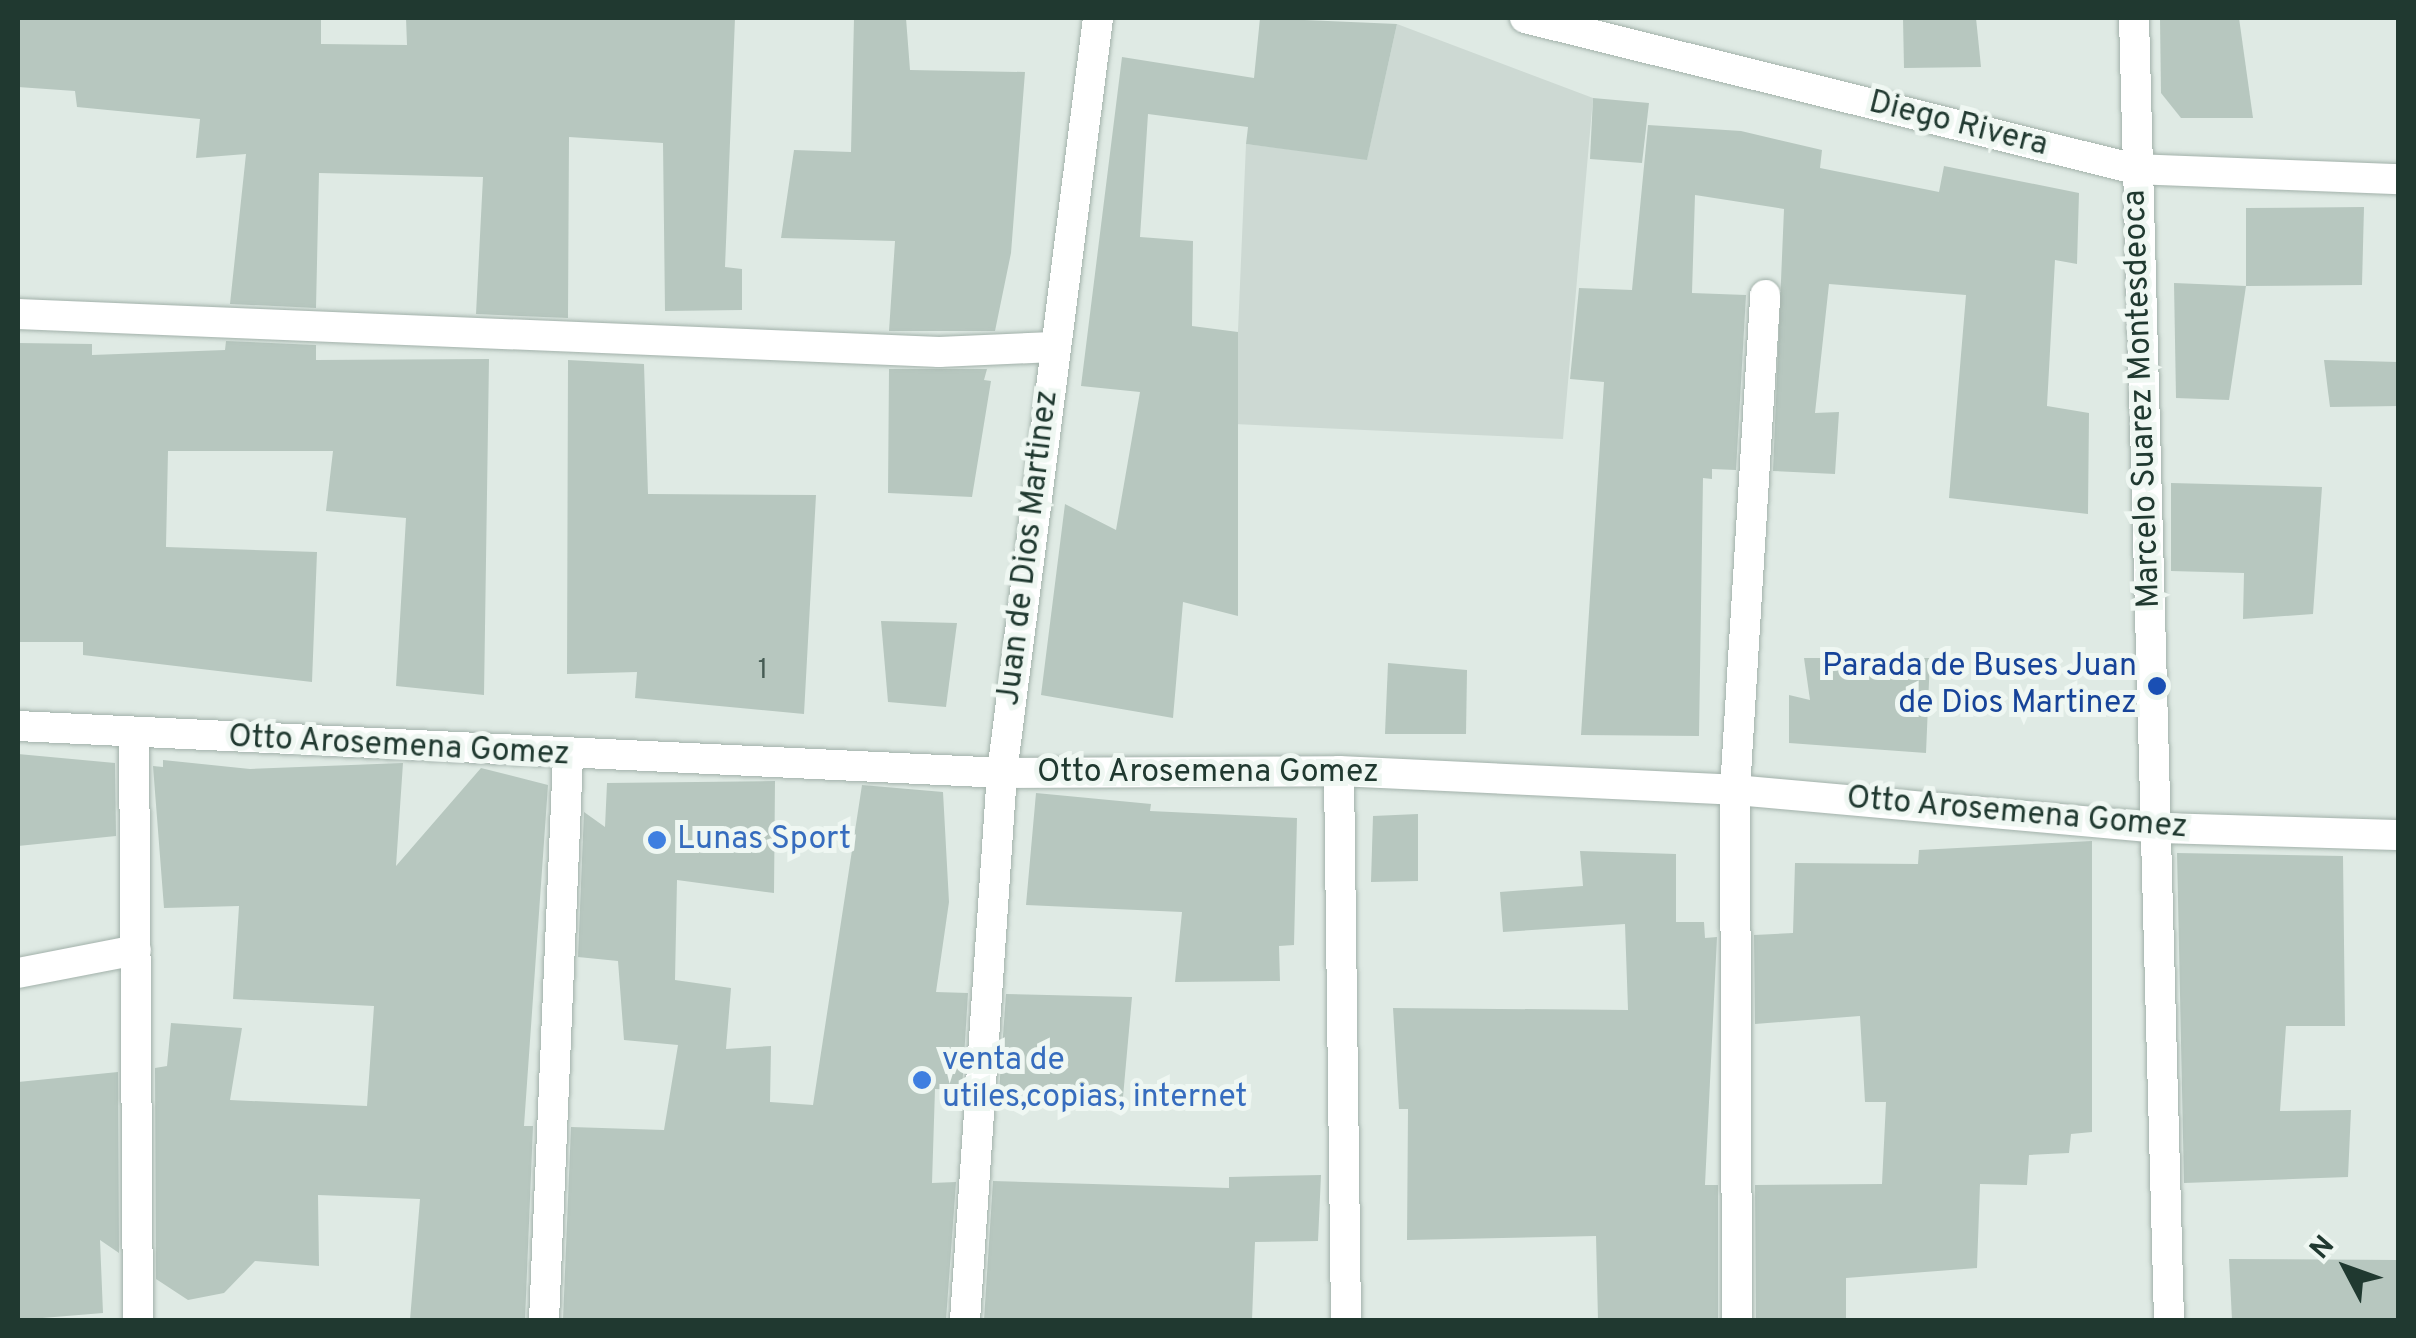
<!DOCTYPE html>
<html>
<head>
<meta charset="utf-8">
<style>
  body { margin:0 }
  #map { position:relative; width:2416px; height:1338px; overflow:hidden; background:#dfeae4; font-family:Overpass,sans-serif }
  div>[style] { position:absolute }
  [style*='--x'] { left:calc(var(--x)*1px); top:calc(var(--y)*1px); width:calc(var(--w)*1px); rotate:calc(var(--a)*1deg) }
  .built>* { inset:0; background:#cdd9d3 }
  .building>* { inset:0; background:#b7c7bf }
  .roads { filter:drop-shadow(0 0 2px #a2b1aa) drop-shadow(0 0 2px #a2b1aa) }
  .street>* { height:30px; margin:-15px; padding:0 15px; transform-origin:15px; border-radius:15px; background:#fff }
  .dots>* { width:28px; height:28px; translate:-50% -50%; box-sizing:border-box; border:5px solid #eff7f2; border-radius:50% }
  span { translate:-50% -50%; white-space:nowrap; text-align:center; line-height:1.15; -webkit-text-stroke:10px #eff7f2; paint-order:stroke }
  .number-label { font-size:28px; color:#465c54 }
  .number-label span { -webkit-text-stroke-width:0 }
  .street-label { font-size:32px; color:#203930 }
  .transit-label { font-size:32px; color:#164399 }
  .right { translate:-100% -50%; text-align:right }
  .shop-label { font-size:32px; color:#366cbe }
  .left { translate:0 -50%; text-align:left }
  .frame { position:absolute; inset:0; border:20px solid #203930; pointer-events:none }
  .north { position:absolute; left:2296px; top:1218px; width:100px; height:100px; -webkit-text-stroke:8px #eff7f2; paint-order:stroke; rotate:311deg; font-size:28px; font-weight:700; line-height:40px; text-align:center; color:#203930 }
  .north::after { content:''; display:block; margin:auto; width:35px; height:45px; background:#203930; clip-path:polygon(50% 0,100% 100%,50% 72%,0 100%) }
</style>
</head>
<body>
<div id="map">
  <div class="built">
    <i style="clip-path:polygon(1397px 24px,1593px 98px,1563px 439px,1234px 424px,1246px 144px,1367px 159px)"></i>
  </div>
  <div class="building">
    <i style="clip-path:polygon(18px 18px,321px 18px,321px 44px,407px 45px,406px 18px,735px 18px,725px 267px,742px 269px,742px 310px,665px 311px,663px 143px,569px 137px,568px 318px,476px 314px,483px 177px,319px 173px,316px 308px,230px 304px,246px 154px,196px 158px,200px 119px,77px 107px,75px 91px,18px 87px)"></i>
    <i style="clip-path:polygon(854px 18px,906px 18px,910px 70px,1025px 72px,1011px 253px,995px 331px,889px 331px,895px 241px,781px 238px,794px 150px,851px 152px)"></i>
    <i style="clip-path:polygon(1260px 18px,1397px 24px,1367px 160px,1246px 144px,1248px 127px,1148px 114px,1140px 237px,1193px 241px,1192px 326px,1238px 332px,1238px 616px,1183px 602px,1173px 718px,1041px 695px,1065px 504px,1116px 530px,1140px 392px,1081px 386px,1122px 57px,1254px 78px)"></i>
    <i style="clip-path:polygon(1903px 18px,1976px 18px,1981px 67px,1904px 68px)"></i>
    <i style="clip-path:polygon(2160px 18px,2239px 18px,2253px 118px,2181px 118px,2161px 93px)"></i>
    <i style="clip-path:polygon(1593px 98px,1649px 103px,1642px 163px,1590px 159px)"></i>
    <i style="clip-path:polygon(1648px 125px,1741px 131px,1822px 150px,1820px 168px,1939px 192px,1944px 166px,2079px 193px,2077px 264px,2055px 260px,2047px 406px,2089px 413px,2088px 514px,1949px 498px,1966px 295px,1829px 284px,1815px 413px,1839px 412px,1835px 474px,1773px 471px,1784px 209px,1695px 195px,1692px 293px,1746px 295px,1736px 470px,1712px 469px,1712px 479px,1703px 478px,1699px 736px,1581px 735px,1604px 382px,1570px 379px,1579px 288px,1632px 290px)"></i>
    <i style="clip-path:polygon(2364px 207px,2362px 285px,2246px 286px,2246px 208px)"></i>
    <i style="clip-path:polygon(2174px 283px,2246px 286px,2229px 400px,2176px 398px)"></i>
    <i style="clip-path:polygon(226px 341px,316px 345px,316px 360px,489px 359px,484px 695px,396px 686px,406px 518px,326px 511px,333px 451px,168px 451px,166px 547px,317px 552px,312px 682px,83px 655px,83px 642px,18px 642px,18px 343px,92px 344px,92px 355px,225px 350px)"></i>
    <i style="clip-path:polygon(568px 360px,644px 364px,648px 494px,816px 495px,804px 714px,635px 698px,637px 672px,567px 674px)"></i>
    <i style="clip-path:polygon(2324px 360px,2398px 362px,2398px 406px,2330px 407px)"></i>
    <i style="clip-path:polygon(889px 369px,987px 369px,984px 380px,991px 381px,972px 497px,888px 493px)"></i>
    <i style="clip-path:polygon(2171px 483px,2322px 487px,2313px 614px,2243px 619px,2244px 573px,2171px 571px)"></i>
    <i style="clip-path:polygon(881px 621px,957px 623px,946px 707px,888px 702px)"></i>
    <i style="clip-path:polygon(1804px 658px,1930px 658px,1926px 753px,1789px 743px,1789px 695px,1810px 700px)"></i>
    <i style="clip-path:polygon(1388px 663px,1467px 670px,1466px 734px,1385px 734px)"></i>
    <i style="clip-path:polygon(18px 754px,115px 763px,116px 836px,18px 846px)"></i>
    <i style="clip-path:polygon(163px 760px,250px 769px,403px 763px,396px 866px,481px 768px,548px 785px,524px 1126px,533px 1126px,525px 1320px,410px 1320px,420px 1199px,318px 1195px,319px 1266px,255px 1261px,224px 1293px,188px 1300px,156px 1279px,155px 1068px,167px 1066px,171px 1023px,242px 1028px,230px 1100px,367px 1106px,374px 1006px,233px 999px,239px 906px,164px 908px,153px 766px,163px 767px)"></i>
    <i style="clip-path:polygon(775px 781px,774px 893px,677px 880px,675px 980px,731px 988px,726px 1049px,771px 1046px,770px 1102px,813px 1105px,862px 785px,943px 792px,949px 902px,936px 992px,968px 993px,962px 1090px,935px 1089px,932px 1183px,956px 1182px,946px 1320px,563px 1320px,571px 1127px,664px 1130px,678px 1045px,624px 1040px,618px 961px,578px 957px,584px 812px,605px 827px,607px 783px)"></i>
    <i style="clip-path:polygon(1036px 793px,1151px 804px,1150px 811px,1297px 818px,1294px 945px,1279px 946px,1280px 981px,1175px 982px,1182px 912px,1026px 905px)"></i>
    <i style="clip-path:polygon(1418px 814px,1418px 881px,1371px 882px,1373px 816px)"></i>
    <i style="clip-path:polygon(2092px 841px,2092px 1132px,2071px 1134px,2069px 1153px,2029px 1155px,2027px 1185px,1980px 1184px,1977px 1268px,1846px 1278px,1846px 1320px,1756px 1320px,1755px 1185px,1882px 1184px,1886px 1102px,1865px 1102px,1860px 1016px,1755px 1024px,1754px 935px,1793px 933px,1795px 863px,1918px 864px,1919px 850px)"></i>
    <i style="clip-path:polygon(1580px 851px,1676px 854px,1676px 922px,1704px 922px,1705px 938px,1717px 937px,1705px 1185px,1718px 1185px,1718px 1320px,1598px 1320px,1596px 1236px,1407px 1240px,1408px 1109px,1399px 1109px,1393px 1008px,1628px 1010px,1625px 924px,1503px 932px,1500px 892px,1583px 886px)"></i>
    <i style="clip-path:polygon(2177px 853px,2343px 856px,2345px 1026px,2286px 1026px,2280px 1111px,2351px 1110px,2348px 1177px,2184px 1183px)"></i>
    <i style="clip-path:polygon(1006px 994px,1132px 997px,1123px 1097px,999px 1092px)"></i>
    <i style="clip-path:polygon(118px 1072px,119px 1253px,100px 1240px,103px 1313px,18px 1320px,18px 1082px)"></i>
    <i style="clip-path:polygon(1321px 1175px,1318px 1241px,1255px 1242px,1252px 1320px,984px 1320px,993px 1181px,1229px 1188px,1229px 1177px)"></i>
    <i style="clip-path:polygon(2229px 1259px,2398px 1260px,2398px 1320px,2232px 1320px)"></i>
  </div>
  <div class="roads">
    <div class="street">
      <i style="--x:1525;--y:18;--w:628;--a:13.9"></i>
      <i style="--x:2135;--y:169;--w:263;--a:2.2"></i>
      <i style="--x:2134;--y:18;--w:1302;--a:88.46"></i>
      <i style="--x:18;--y:314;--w:922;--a:2.36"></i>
      <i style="--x:939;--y:352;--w:114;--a:-2.5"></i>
      <i style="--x:18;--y:726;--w:985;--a:2.73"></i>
      <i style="--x:1002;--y:773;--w:337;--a:-0.3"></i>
      <i style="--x:1339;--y:771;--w:396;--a:2.7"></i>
      <i style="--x:1735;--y:790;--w:426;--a:5.1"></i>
      <i style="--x:2159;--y:828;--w:239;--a:1.7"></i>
      <i style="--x:134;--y:734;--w:586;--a:89.61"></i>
      <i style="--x:1339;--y:771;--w:549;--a:89.27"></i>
      <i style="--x:18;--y:973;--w:120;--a:-11"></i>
      <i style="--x:544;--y:1320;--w:565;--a:-87.56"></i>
      <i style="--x:965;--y:1320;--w:548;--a:-86.13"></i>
      <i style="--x:1002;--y:773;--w:761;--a:-82.75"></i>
      <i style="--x:1737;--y:1320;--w:530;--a:-90.22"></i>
      <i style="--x:1735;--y:790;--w:496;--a:-86.5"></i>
    </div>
  </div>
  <div class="dots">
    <i style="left:2157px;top:686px;background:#1a4fb4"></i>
    <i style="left:657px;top:840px;background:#3f7fe0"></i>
    <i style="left:922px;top:1080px;background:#3f7fe0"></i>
  </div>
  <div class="number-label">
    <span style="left:763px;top:671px">1</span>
  </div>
  <div class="street-label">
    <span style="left:1958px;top:125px;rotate:14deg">Diego Rivera</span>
    <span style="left:2143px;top:399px;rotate:-92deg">Marcelo Suarez Montesdeoca</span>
    <span style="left:1029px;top:548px;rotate:-83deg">Juan de Dios Martinez</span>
    <span style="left:399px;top:747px;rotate:3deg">Otto Arosemena Gomez</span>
    <span style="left:1208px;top:773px">Otto Arosemena Gomez</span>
    <span style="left:2017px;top:814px;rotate:5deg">Otto Arosemena Gomez</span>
  </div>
  <div class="transit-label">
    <span class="right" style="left:2137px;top:686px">Parada de Buses Juan<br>de Dios Martinez</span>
  </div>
  <div class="shop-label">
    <span class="left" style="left:677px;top:840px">Lunas Sport</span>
    <span class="left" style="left:942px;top:1080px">venta de<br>utiles,copias, internet</span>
  </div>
  <div class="frame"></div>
  <div class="north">N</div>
</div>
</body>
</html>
